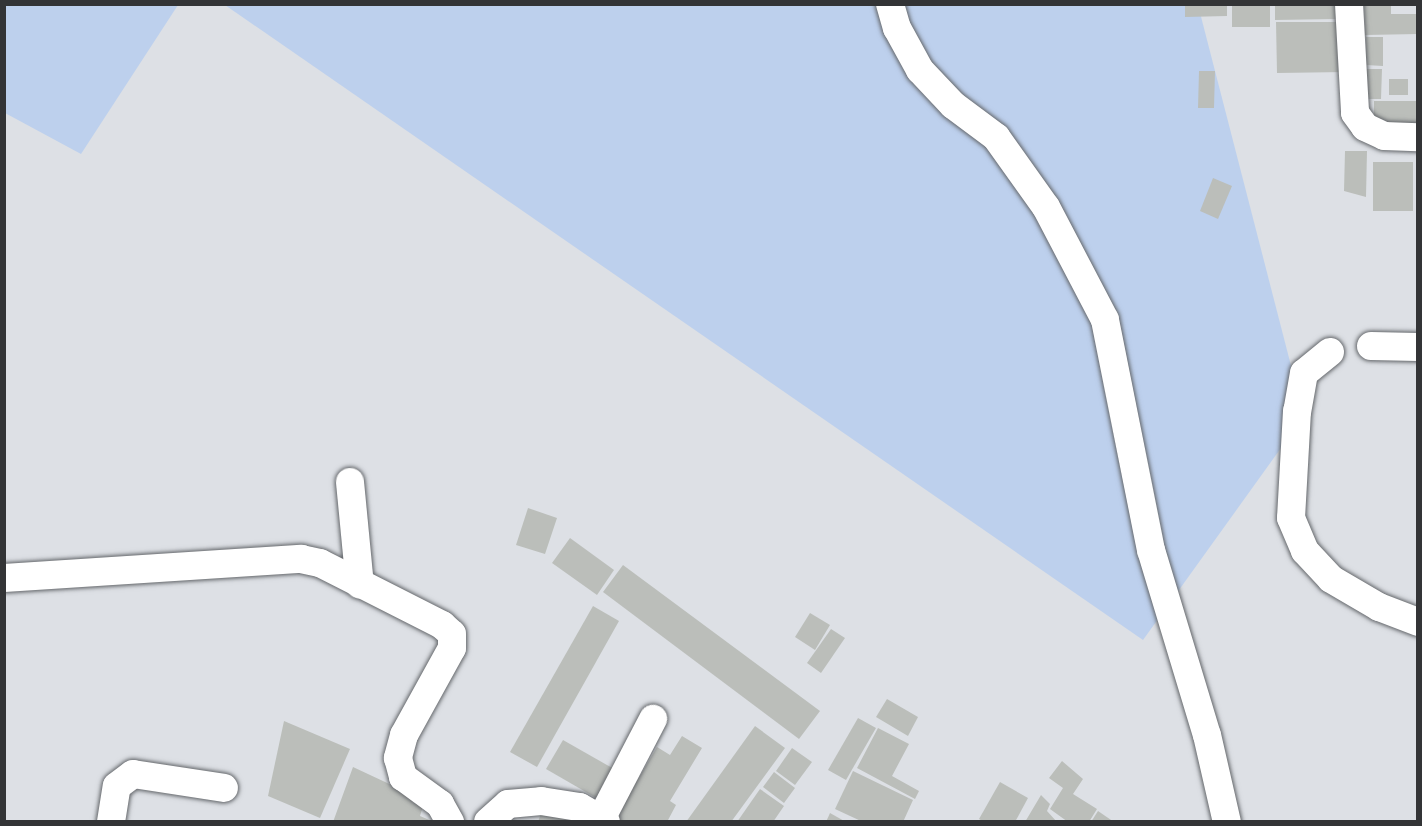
<!DOCTYPE html>
<html>
<head>
<meta charset="utf-8">
<style>
  body { margin:0 }
  #map { position:relative; width:1422px; height:826px; overflow:hidden; background:#dde0e5; font-family:Karla,sans-serif }
  div>[style] { position:absolute }
  [style*='--x'] { left:calc(var(--x)*1px); top:calc(var(--y)*1px); width:calc(var(--w)*1px); rotate:calc(var(--a)*1deg) }
  .green>* { inset:0; background:#bdd0ed }
  .building>* { inset:0; background:#bbbeba }
  .roads { filter:drop-shadow(0 0 2px #64676b) drop-shadow(0 0 2px #64676b) }
  .minor>* { height:28px; margin:-14px; padding:0 14px; transform-origin:14px; border-radius:14px; background:#fff }
  span { translate:-50% -50%; white-space:nowrap; text-align:center; line-height:1.15; -webkit-text-stroke:5px #fff; paint-order:stroke }
  .frame { position:absolute; inset:0; border:6px solid #333436; pointer-events:none }
</style>
</head>
<body>
<div id="map">
  <div class="green">
    <i style="clip-path:polygon(4px 5px,5px 4px,178px 5px,81px 154px,5px 113px)"></i>
    <i style="clip-path:polygon(225px 5px,1198px 5px,1304px 416px,1143px 640px)"></i>
  </div>
  <div class="building">
    <i style="clip-path:polygon(1185px 4px,1227px 4px,1227px 16px,1185px 17px)"></i>
    <i style="clip-path:polygon(1232px 4px,1270px 4px,1270px 27px,1232px 27px)"></i>
    <i style="clip-path:polygon(1275px 4px,1336px 4px,1336px 19px,1275px 20px)"></i>
    <i style="clip-path:polygon(1364px 4px,1391px 4px,1391px 14px,1418px 14px,1418px 34px,1365px 35px)"></i>
    <i style="clip-path:polygon(1276px 22px,1345px 22px,1345px 72px,1277px 73px)"></i>
    <i style="clip-path:polygon(1366px 37px,1383px 37px,1383px 66px,1366px 65px)"></i>
    <i style="clip-path:polygon(1366px 69px,1382px 69px,1381px 99px,1365px 99px)"></i>
    <i style="clip-path:polygon(1199px 71px,1215px 71px,1214px 108px,1198px 108px)"></i>
    <i style="clip-path:polygon(1389px 79px,1408px 79px,1408px 95px,1389px 95px)"></i>
    <i style="clip-path:polygon(1374px 101px,1418px 101px,1418px 128px,1374px 127px)"></i>
    <i style="clip-path:polygon(1345px 151px,1367px 151px,1366px 197px,1344px 191px)"></i>
    <i style="clip-path:polygon(1373px 162px,1413px 162px,1413px 211px,1373px 211px)"></i>
    <i style="clip-path:polygon(1213px 178px,1232px 186px,1218px 219px,1200px 211px)"></i>
    <i style="clip-path:polygon(528px 508px,557px 518px,545px 554px,516px 545px)"></i>
    <i style="clip-path:polygon(570px 538px,614px 570px,597px 595px,552px 563px)"></i>
    <i style="clip-path:polygon(623px 565px,820px 711px,799px 739px,603px 592px)"></i>
    <i style="clip-path:polygon(593px 606px,619px 621px,537px 767px,510px 752px)"></i>
    <i style="clip-path:polygon(810px 613px,830px 625px,815px 650px,795px 637px)"></i>
    <i style="clip-path:polygon(831px 629px,845px 638px,821px 673px,807px 663px)"></i>
    <i style="clip-path:polygon(887px 699px,918px 717px,908px 736px,876px 717px)"></i>
    <i style="clip-path:polygon(858px 718px,876px 728px,846px 780px,828px 770px)"></i>
    <i style="clip-path:polygon(284px 721px,350px 749px,320px 818px,268px 796px)"></i>
    <i style="clip-path:polygon(755px 726px,785px 748px,731px 822px,686px 822px)"></i>
    <i style="clip-path:polygon(878px 728px,909px 744px,892px 776px,919px 791px,915px 799px,857px 768px)"></i>
    <i style="clip-path:polygon(682px 736px,702px 748px,670px 801px,676px 805px,667px 822px,620px 822px,606px 813px,637px 781px,657px 747px,670px 755px)"></i>
    <i style="clip-path:polygon(563px 740px,614px 769px,598px 799px,546px 769px)"></i>
    <i style="clip-path:polygon(792px 748px,812px 762px,795px 785px,776px 771px)"></i>
    <i style="clip-path:polygon(1062px 761px,1083px 779px,1073px 794px,1097px 809px,1089px 822px,1068px 822px,1050px 809px,1063px 788px,1049px 778px)"></i>
    <i style="clip-path:polygon(353px 767px,415px 796px,412px 802px,423px 806px,420px 816px,434px 822px,333px 822px)"></i>
    <i style="clip-path:polygon(853px 771px,913px 800px,903px 822px,863px 822px,835px 809px)"></i>
    <i style="clip-path:polygon(774px 772px,795px 788px,784px 803px,763px 787px)"></i>
    <i style="clip-path:polygon(1000px 782px,1028px 798px,1015px 822px,984px 822px,979px 819px)"></i>
    <i style="clip-path:polygon(760px 789px,784px 806px,773px 822px,737px 822px)"></i>
    <i style="clip-path:polygon(1041px 795px,1050px 804px,1047px 811px,1057px 822px,1025px 822px)"></i>
    <i style="clip-path:polygon(544px 804px,597px 822px,538px 822px)"></i>
    <i style="clip-path:polygon(1098px 811px,1114px 822px,1091px 822px)"></i>
    <i style="clip-path:polygon(830px 813px,846px 822px,826px 822px)"></i>
  </div>
  <div class="roads">
    <div class="minor">
      <i style="--x:890;--y:4;--w:25;--a:74"></i>
      <i style="--x:897;--y:28;--w:48;--a:61.3"></i>
      <i style="--x:920;--y:70;--w:48;--a:46.7"></i>
      <i style="--x:953;--y:105;--w:54;--a:36.7"></i>
      <i style="--x:996;--y:137;--w:86;--a:54.5"></i>
      <i style="--x:1046;--y:207;--w:127;--a:62.4"></i>
      <i style="--x:1105;--y:320;--w:235;--a:78.7"></i>
      <i style="--x:1151;--y:550;--w:193;--a:73.2"></i>
      <i style="--x:1207;--y:735;--w:89;--a:77.1"></i>
      <i style="--x:1349;--y:4;--w:109;--a:86.8"></i>
      <i style="--x:1355;--y:113;--w:17;--a:54"></i>
      <i style="--x:1365;--y:127;--w:21;--a:25"></i>
      <i style="--x:1384;--y:136;--w:34;--a:2"></i>
      <i style="--x:1371;--y:346;--w:47;--a:1.2"></i>
      <i style="--x:1330;--y:352;--w:33;--a:141"></i>
      <i style="--x:1304;--y:373;--w:39;--a:100"></i>
      <i style="--x:1297;--y:411;--w:107;--a:93.2"></i>
      <i style="--x:1291;--y:518;--w:36;--a:67"></i>
      <i style="--x:1305;--y:551;--w:38;--a:47"></i>
      <i style="--x:1331;--y:579;--w:56;--a:30.3"></i>
      <i style="--x:1379;--y:607;--w:42;--a:21"></i>
      <i style="--x:350;--y:482;--w:103;--a:84.5"></i>
      <i style="--x:4;--y:578;--w:298;--a:-3.7"></i>
      <i style="--x:301;--y:559;--w:19;--a:12"></i>
      <i style="--x:320;--y:563;--w:137;--a:26.9"></i>
      <i style="--x:442;--y:625;--w:13;--a:42"></i>
      <i style="--x:452;--y:634;--w:14;--a:90"></i>
      <i style="--x:452;--y:648;--w:99;--a:118.9"></i>
      <i style="--x:404;--y:735;--w:24;--a:105"></i>
      <i style="--x:398;--y:758;--w:20;--a:75"></i>
      <i style="--x:403;--y:777;--w:46;--a:36.1"></i>
      <i style="--x:440;--y:804;--w:21;--a:61"></i>
      <i style="--x:601;--y:819;--w:113;--a:-62.5"></i>
      <i style="--x:111;--y:822;--w:36;--a:-81"></i>
      <i style="--x:117;--y:786;--w:20;--a:-37"></i>
      <i style="--x:133;--y:774;--w:92;--a:8.7"></i>
      <i style="--x:488;--y:822;--w:27;--a:-42"></i>
      <i style="--x:508;--y:804;--w:33;--a:-5"></i>
      <i style="--x:541;--y:801;--w:39;--a:9"></i>
      <i style="--x:580;--y:807;--w:30;--a:30"></i>
    </div>
  </div>
  <div class="frame"></div>
</div>
</body>
</html>
